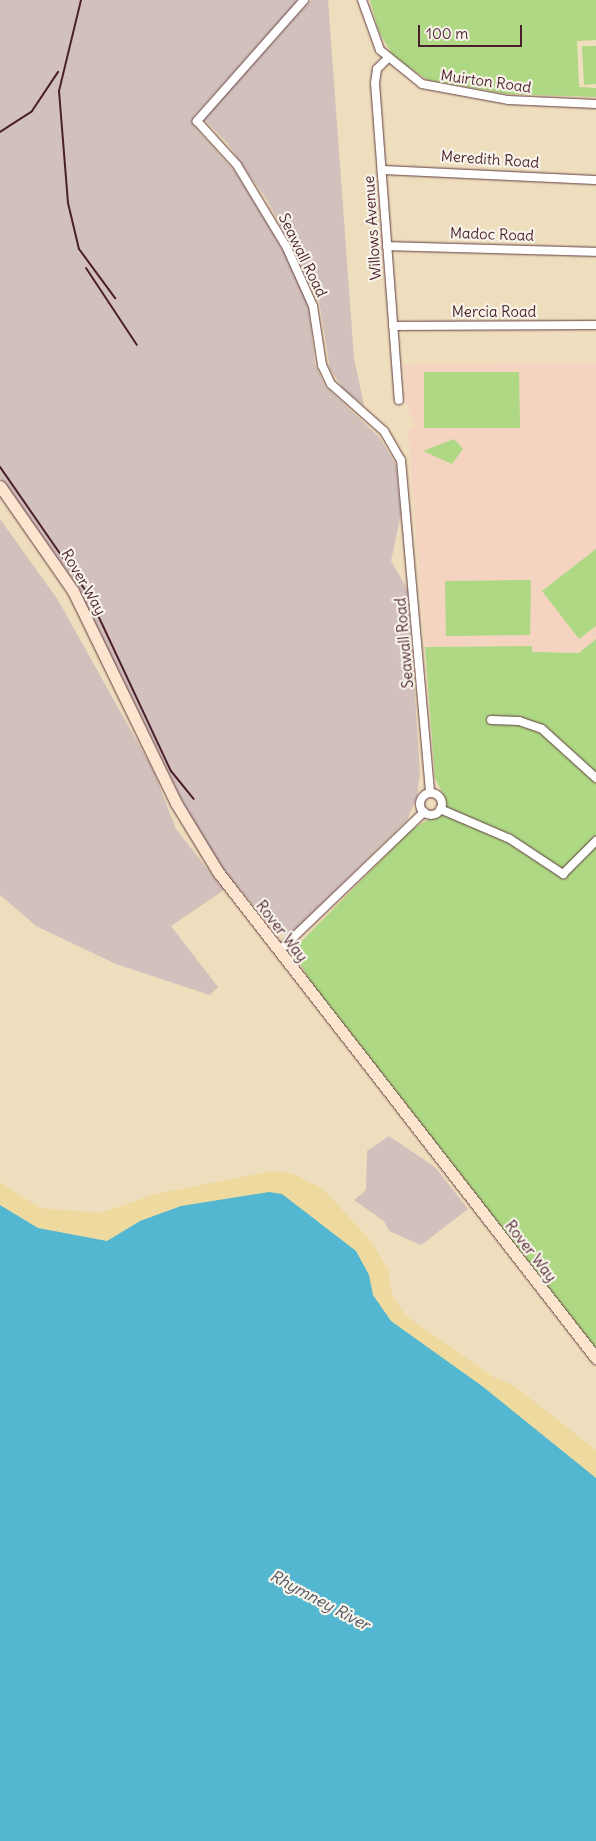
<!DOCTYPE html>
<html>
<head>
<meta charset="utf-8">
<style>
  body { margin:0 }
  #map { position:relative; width:596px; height:1841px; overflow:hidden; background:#efdebd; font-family:Delius,sans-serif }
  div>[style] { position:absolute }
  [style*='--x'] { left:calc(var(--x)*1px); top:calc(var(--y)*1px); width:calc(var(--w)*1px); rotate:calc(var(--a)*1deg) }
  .built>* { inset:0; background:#f5d3c1 }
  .industrial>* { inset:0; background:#d1c0bc }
  .green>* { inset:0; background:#aed883 }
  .sand>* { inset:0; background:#eeda9e }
  .water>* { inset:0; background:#54b7d2 }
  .roads { filter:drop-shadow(0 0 1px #633c41) drop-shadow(0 0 1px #633c41) }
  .street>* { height:8px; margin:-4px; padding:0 4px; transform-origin:4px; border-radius:4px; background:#fff }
  .street>.ring { margin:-4px; padding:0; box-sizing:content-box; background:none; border:8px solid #fff; border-radius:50% }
  .secondary>* { height:11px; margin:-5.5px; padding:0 5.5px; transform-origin:5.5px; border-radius:5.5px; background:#fbe5cf }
  .rail>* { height:2px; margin:-1px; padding:0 1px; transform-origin:1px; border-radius:1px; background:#4a1f2b }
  span { translate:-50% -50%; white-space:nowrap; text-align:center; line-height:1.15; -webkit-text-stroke:4.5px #f7f3e8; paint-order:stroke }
  .street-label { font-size:15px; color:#4a1f2b }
  .water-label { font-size:16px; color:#4e5465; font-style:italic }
  .scale { position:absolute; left:418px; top:25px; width:104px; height:22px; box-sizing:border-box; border:2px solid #4a1f2b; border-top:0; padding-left:6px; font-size:15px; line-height:18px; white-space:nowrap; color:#4a1f2b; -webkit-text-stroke:4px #f7f3e8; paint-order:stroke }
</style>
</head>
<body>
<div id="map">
  <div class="built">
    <i style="clip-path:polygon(596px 363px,596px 639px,579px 653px,532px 652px,531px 646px,425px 647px,408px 430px,415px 427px,406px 403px,404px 364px)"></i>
  </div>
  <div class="industrial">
    <i style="clip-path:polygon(0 0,298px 0,195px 115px,193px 125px,237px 174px,291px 264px,308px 304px,315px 364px,325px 386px,380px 438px,396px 465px,401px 514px,391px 561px,408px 590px,420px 773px,417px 797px,407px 820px,289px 935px,276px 933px,219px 864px,185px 806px,77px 586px,0 477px)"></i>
    <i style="clip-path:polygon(311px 0,328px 0,354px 358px,364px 405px,345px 391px,330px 369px,319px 300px,267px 200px,228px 144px,204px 119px)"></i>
    <i style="clip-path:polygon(0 519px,58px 600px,153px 770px,176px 829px,224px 890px,171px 926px,218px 987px,210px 995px,116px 964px,36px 926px,0 895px)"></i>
    <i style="clip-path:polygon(389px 1136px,435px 1167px,468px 1209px,421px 1245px,389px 1231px,384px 1221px,354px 1200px,366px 1190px,367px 1151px)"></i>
  </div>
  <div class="green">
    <i style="clip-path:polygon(370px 0,596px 0,596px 40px,577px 41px,579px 87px,596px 88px,596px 97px,507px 94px,428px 80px,394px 57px,379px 32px)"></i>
    <i style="clip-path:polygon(582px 46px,596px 46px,596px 84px,584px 85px)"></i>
    <i style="clip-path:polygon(424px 372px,519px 372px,520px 428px,424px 428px)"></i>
    <i style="clip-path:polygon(454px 439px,463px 449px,452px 464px,423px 451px)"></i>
    <i style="clip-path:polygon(596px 549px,596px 626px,579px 639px,542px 591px)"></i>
    <i style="clip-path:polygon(531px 580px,530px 635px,446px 636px,445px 581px)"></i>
    <i style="clip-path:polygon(596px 639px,596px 1352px,319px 998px,293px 950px,411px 830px,445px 809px,446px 800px,435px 778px,425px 647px,532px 646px,532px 652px,579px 653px)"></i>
  </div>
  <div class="sand">
    <i style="clip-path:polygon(272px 1171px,291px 1173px,323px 1189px,372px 1242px,388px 1270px,392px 1295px,405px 1315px,493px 1377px,513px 1385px,596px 1450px,596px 1500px,120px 1253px,0 1236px,0 1182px,40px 1208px,101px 1213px,155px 1194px)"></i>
  </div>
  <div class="water">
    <i style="clip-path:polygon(269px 1192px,282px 1194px,356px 1251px,369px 1275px,373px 1295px,391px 1321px,482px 1386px,596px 1478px,596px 1841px,0 1841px,0 1205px,38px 1228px,107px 1241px,140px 1221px,181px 1206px)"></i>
  </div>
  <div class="roads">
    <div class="street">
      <i style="--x:304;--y:0;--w:162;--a:131.5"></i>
      <i style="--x:197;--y:121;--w:59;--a:47.7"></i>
      <i style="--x:237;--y:165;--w:97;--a:58.9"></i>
      <i style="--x:287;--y:248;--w:64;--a:65.9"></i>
      <i style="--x:313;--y:306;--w:60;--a:81.3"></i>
      <i style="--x:322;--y:365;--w:21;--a:65"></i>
      <i style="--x:331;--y:384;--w:71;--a:41.6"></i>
      <i style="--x:384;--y:431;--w:34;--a:60"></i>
      <i style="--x:401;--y:460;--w:334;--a:85"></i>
      <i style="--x:362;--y:0;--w:53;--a:70.2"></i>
      <i style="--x:380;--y:50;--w:54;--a:39"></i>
      <i style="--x:422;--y:84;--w:87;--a:10.5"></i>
      <i style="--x:508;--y:100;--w:88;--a:2.6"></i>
      <i style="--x:387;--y:59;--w:14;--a:135"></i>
      <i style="--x:377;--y:69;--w:14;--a:98"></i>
      <i style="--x:375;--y:83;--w:318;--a:85.7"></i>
      <i style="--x:382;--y:170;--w:214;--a:2.7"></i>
      <i style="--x:387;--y:246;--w:209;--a:1.6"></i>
      <i style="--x:393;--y:326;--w:203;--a:-0.3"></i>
      <i style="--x:491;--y:720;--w:28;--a:2"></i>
      <i style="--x:519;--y:721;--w:24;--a:19"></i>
      <i style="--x:542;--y:729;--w:73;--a:42.2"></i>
      <i class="ring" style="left:420px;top:793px;width:14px;height:14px"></i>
      <i style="--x:440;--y:809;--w:76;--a:23.2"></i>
      <i style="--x:510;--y:839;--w:64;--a:33.4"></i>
      <i style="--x:563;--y:874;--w:47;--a:-45"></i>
      <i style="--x:279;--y:951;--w:201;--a:-43.8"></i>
    </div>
    <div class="secondary">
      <i style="--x:0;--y:486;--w:128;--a:55.2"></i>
      <i style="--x:73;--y:591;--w:236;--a:64.1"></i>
      <i style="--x:176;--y:803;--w:81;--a:58.7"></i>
      <i style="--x:218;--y:872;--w:616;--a:52.13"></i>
    </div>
  </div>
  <div class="rail">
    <i style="--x:81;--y:0;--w:94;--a:103.6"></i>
    <i style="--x:59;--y:91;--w:112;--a:85.4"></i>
    <i style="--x:68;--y:203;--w:47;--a:76.6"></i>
    <i style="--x:79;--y:249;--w:61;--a:53.7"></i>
    <i style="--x:0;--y:132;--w:38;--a:-33"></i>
    <i style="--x:32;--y:111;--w:47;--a:-56.3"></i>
    <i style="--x:86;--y:268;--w:92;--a:56.5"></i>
    <i style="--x:0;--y:467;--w:155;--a:55.3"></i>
    <i style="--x:88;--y:594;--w:195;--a:64.9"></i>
    <i style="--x:171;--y:771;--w:36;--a:51"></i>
  </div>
  <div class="street-label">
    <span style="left:486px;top:81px;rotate:8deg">Muirton Road</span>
    <span style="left:490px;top:159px;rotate:4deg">Meredith Road</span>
    <span style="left:372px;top:228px;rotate:-94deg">Willows Avenue</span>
    <span style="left:492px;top:234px;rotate:2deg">Madoc Road</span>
    <span style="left:303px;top:255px;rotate:64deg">Seawall Road</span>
    <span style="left:494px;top:312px">Mercia Road</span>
    <span style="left:84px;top:582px;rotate:60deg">Rover Way</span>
    <span style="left:404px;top:643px;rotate:-95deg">Seawall Road</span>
    <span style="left:282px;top:931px;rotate:52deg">Rover Way</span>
    <span style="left:531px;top:1251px;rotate:52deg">Rover Way</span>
  </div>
  <div class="water-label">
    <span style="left:320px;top:1600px;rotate:28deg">Rhymney River</span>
  </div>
  <div class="scale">100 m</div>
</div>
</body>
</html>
